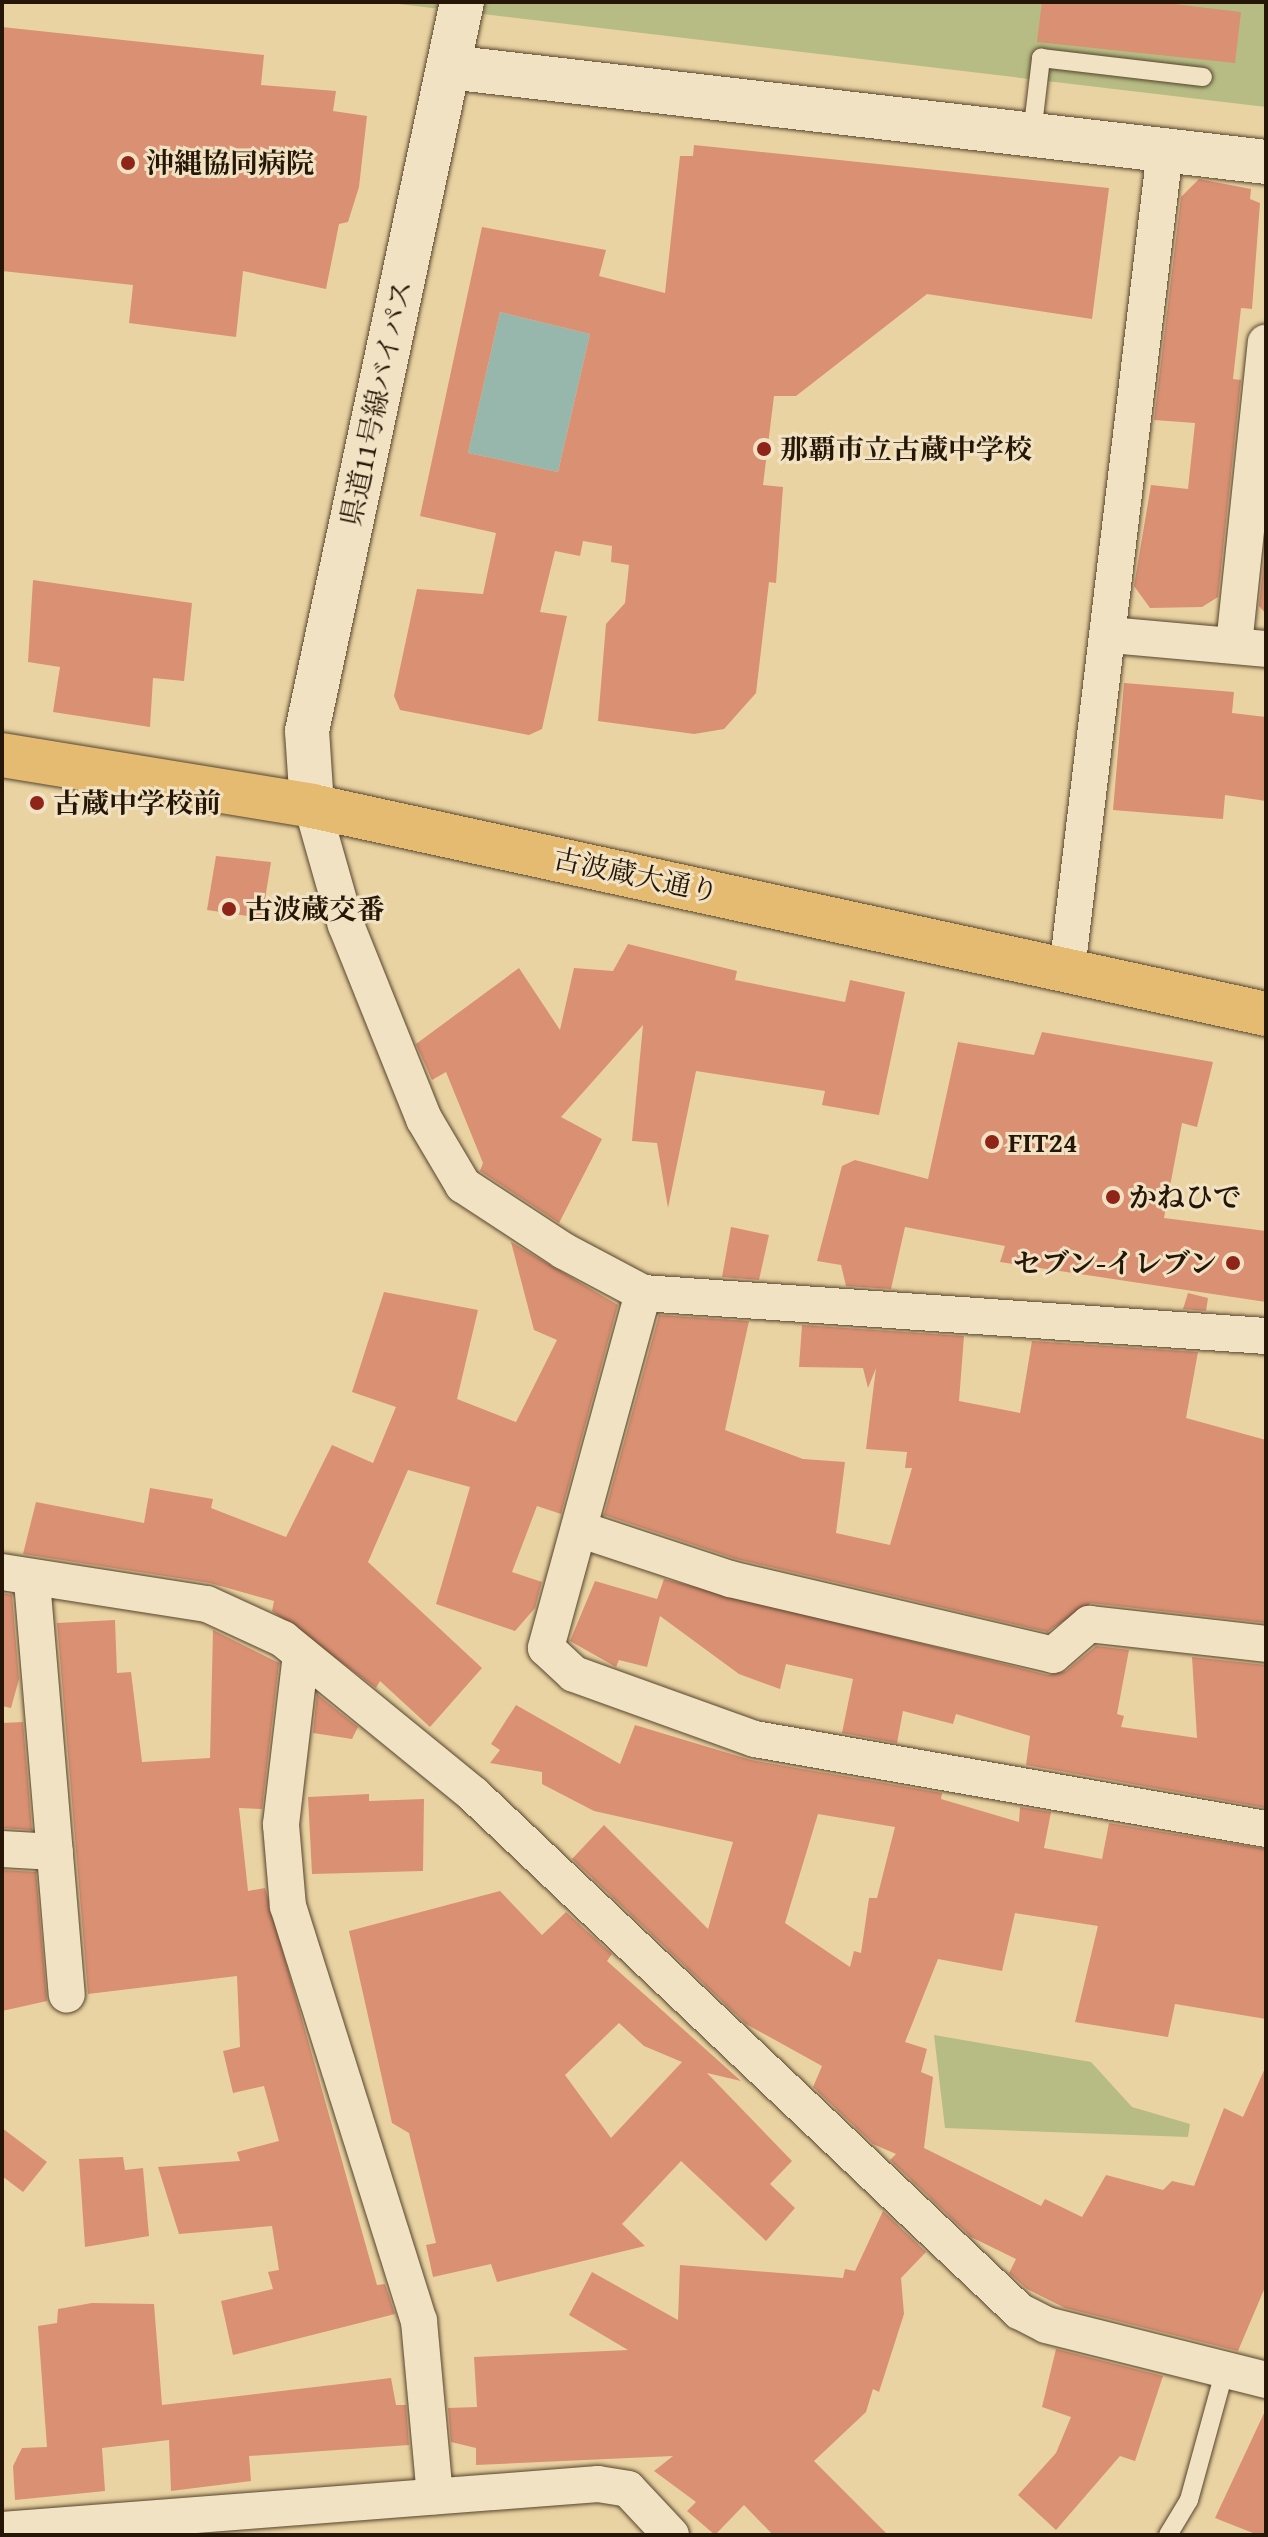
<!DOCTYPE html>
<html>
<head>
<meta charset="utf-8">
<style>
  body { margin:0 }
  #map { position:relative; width:1268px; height:2537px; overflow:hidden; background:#ead3a2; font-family:"Gentium Book Plus","Noto Serif JP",serif }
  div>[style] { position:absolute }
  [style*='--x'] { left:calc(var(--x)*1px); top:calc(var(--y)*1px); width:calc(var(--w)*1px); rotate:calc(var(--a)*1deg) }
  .green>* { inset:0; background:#b7bc84 }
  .water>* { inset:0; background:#98b7ac }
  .building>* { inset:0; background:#da9073 }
  .roads { filter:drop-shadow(0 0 2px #56452e) drop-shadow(0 0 2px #56452e) }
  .service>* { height:18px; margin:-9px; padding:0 9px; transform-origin:9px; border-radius:9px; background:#f1e2c3 }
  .minor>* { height:36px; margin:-18px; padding:0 18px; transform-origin:18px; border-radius:18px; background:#f1e2c3 }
  .tertiary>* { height:44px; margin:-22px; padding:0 22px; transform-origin:22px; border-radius:22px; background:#f1e2c3 }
  .secondary>* { height:44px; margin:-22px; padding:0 22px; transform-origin:22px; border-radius:22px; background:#f1e2c3 }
  .trunk>* { height:44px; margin:-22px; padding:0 22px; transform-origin:22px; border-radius:22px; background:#e5ba71 }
  .dots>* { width:22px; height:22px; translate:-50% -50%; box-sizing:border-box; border:4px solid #f1e2c3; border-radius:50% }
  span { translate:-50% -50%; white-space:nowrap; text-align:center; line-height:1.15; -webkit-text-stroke:6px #f1e2c3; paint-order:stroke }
  .poi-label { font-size:28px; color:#251607; font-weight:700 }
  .left { translate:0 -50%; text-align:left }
  .right { translate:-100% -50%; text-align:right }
  .street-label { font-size:28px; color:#251607 }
  .frame { position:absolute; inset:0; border:4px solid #251607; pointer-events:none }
</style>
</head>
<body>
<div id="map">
  <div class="green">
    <i style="clip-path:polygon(382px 2px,1266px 2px,1266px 107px,1038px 80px)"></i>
    <i style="clip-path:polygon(934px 2035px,1091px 2062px,1132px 2107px,1190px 2124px,1188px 2137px,945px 2128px)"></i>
  </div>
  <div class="water">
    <i style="clip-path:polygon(500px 312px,590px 334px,558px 472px,468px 453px)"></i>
  </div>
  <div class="building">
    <i style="clip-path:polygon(1042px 2px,1157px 2px,1241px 12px,1235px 63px,1037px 42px)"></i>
    <i style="clip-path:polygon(2px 27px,264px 55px,261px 85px,336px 91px,333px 111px,367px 116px,359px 187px,348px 222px,339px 224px,326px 289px,243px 271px,236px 337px,129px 323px,133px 285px,2px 271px)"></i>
    <i style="clip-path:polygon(evenodd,694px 145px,1109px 188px,1092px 319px,927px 294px,796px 396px,774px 396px,763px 485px,783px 487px,776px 583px,769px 582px,756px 693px,724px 729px,694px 734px,598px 721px,606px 624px,625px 603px,629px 565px,611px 562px,612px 546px,583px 541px,580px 556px,555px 551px,540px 612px,567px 616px,542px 729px,529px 735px,400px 710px,394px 696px,417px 589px,483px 594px,496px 533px,420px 516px,482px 227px,606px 250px,599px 276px,665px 293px,680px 156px,693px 156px,694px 145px,500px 312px,590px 334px,558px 472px,468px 453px,500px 312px)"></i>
    <i style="clip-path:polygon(1199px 179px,1251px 189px,1250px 199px,1260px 203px,1252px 309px,1241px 308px,1233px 379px,1241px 380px,1218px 597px,1202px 607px,1150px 608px,1134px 586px,1151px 485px,1188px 489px,1195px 423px,1154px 420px,1181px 197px)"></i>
    <i style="clip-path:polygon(1266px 542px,1266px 614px,1259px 606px)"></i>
    <i style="clip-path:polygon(33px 580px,192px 603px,184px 681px,153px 678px,150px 727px,53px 712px,60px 667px,28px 662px)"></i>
    <i style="clip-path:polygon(1124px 683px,1234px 692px,1232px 713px,1266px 717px,1266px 801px,1225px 795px,1223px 819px,1113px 810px)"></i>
    <i style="clip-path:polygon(216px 856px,271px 862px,262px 918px,207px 910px)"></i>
    <i style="clip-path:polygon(628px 944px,737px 971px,735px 980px,845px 1002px,850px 980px,905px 992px,879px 1115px,822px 1105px,825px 1091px,696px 1071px,668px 1208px,657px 1143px,632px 1141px,643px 1025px,561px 1117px,602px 1139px,559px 1223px,480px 1171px,483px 1163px,446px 1072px,432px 1080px,416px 1044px,519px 968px,560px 1030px,574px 968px,613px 971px)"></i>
    <i style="clip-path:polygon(1042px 1032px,1213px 1062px,1197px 1127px,1182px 1123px,1164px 1218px,1266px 1231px,1266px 1302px,1000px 1262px,1005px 1246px,905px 1227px,891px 1289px,846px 1286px,841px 1265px,817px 1261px,842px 1166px,855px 1160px,928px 1179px,958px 1042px,1034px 1055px)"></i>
    <i style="clip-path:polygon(731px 1227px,769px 1235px,759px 1280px,722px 1277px)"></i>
    <i style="clip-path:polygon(511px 1242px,618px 1305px,561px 1514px,537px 1506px,512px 1572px,542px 1582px,535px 1608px,515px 1631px,436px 1604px,470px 1487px,408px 1470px,368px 1562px,482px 1668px,430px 1727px,380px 1681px,376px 1688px,272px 1611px,274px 1601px,210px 1583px,23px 1554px,36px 1502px,144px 1523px,150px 1488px,213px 1499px,211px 1508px,286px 1537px,332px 1445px,373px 1463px,396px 1407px,352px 1392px,384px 1292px,478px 1310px,457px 1399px,516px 1422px,557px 1340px,534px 1330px)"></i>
    <i style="clip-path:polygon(1188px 1293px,1208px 1298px,1206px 1311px,1183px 1309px)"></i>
    <i style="clip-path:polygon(659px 1315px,749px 1321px,725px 1430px,803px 1459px,845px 1462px,836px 1533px,890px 1545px,912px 1468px,905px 1468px,907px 1452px,866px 1449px,876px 1368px,868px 1388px,863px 1368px,799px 1367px,802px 1325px,964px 1336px,959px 1401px,1020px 1413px,1032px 1341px,1198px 1352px,1186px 1418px,1266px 1440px,1266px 1623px,1091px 1603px,1047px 1632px,736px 1559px,604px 1515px)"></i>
    <i style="clip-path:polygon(664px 1579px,1048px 1675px,1066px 1671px,1096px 1646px,1129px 1650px,1117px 1714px,1124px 1716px,1121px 1727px,1197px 1738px,1192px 1657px,1266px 1665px,1266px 1808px,1026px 1765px,1030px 1736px,956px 1714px,953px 1724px,903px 1711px,897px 1743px,842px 1733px,853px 1679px,786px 1664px,780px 1689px,739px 1674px,660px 1616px,647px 1667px,619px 1660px,616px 1667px,570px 1641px,595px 1581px,657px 1599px)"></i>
    <i style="clip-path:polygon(2px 1593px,12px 1595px,19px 1679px,11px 1708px,2px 1706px)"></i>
    <i style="clip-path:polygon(115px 1620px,117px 1673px,131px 1672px,142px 1762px,210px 1758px,213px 1630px,279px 1663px,262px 1809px,239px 1808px,248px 1891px,265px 1888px,377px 2285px,385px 2284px,395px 2314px,233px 2355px,221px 2301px,273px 2289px,268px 2272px,279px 2270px,272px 2226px,179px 2234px,158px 2167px,240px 2161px,237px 2152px,279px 2141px,264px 2086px,233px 2093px,223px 2051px,240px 2047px,237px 1976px,88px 1994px,57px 1623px)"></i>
    <i style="clip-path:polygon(317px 1694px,358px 1727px,352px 1739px,313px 1733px)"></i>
    <i style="clip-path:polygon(evenodd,516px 1705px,620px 1764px,635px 1725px,751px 1760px,942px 1793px,941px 1799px,1019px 1822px,1020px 1807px,1051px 1812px,1044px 1848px,1102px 1859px,1109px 1823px,1266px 1849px,1266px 2019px,1175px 2004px,1168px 2037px,1075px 2022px,1098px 1926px,1015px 1913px,1002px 1971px,938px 1959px,905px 2042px,927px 2049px,921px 2072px,933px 2077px,924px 2148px,1041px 2206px,1045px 2199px,1082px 2217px,1106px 2175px,1163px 2190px,1172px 2181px,1194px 2186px,1224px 2108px,1243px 2117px,1266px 2066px,1266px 2285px,1238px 2351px,1065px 2308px,1027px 2289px,1009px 2273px,1016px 2259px,971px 2237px,890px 2160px,896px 2154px,873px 2144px,813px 2087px,822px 2066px,746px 2024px,572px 1859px,604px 1825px,708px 1929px,733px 1842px,594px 1811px,542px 1784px,542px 1772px,490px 1763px,500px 1750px,491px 1744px,516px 1705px,818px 1814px,895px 1827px,877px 1898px,869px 1898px,861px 1953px,854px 1951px,850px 1967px,785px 1923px,818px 1814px)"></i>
    <i style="clip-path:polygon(23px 1722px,32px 1830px,2px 1828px,2px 1723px)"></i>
    <i style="clip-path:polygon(369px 1794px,369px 1801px,424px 1799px,423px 1871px,312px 1874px,308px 1797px)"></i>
    <i style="clip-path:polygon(2px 1870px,36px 1872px,47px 2001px,2px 2011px)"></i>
    <i style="clip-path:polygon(evenodd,500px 1891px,542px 1935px,566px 1912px,612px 1954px,607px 1961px,741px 2081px,707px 2073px,792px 2161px,770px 2184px,795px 2208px,766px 2241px,681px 2161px,622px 2224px,645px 2246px,497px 2282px,491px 2264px,433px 2277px,426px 2245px,436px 2243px,409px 2133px,392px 2123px,349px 1931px,500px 1891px,619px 2023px,644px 2046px,682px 2062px,611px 2138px,565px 2075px,619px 2023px)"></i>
    <i style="clip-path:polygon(2px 2128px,47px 2162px,23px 2192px,2px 2176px)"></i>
    <i style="clip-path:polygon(123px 2157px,125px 2170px,143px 2168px,149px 2236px,85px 2247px,79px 2159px)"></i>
    <i style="clip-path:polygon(883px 2211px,926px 2252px,901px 2278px,904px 2314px,879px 2392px,873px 2389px,866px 2412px,814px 2461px,888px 2535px,773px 2535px,744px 2505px,715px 2535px,687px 2511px,696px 2502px,654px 2471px,673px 2456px,476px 2465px,476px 2448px,451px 2442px,448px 2408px,477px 2407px,474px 2357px,628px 2350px,569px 2315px,592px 2272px,678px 2320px,680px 2265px,843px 2278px,845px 2269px,855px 2271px)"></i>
    <i style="clip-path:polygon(92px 2303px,154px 2304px,162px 2405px,391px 2378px,396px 2405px,406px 2405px,409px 2445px,249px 2456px,251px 2481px,171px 2491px,169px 2440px,102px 2448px,105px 2491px,15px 2500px,13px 2466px,22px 2448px,47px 2447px,38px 2326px,57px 2323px,58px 2309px)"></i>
    <i style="clip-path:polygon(1056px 2349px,1163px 2376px,1135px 2461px,1120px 2456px,1056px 2530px,1018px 2495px,1056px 2453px,1071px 2417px,1042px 2407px)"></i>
    <i style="clip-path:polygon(1266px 2409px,1266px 2535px,1258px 2535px,1215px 2518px)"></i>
  </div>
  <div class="roads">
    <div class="service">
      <i style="--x:1032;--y:134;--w:77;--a:-83.2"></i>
      <i style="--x:1041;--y:58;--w:163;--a:6.7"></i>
      <i style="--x:1168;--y:2535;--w:41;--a:-59"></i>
      <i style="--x:1189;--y:2500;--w:132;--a:-74.6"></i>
    </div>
    <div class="minor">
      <i style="--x:1110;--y:635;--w:157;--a:5.1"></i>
      <i style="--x:1234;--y:645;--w:304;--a:-84"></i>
      <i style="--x:312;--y:806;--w:124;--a:74.1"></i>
      <i style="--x:346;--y:925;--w:209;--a:68.1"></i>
      <i style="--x:424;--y:1119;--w:77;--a:59.4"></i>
      <i style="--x:463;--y:1185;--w:121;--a:33.2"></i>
      <i style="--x:564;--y:1251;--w:89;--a:28"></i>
      <i style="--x:643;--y:1293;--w:624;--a:3.95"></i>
      <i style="--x:1067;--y:970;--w:826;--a:-83.18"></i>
      <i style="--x:643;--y:1293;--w:368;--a:105.3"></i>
      <i style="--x:546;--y:1648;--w:38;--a:43"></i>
      <i style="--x:574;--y:1674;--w:192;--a:19.8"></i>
      <i style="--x:755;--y:1739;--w:519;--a:9.99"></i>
      <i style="--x:579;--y:1529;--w:159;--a:18.3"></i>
      <i style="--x:730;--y:1579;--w:332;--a:13.2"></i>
      <i style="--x:1053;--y:1655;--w:48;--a:-40.7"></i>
      <i style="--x:1089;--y:1624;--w:178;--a:6.4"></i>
      <i style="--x:2;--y:1572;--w:207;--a:8.9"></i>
      <i style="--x:207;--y:1604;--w:84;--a:24.7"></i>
      <i style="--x:283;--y:1639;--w:247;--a:39.2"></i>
      <i style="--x:474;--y:1795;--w:751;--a:43.43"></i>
      <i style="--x:1019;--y:2311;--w:30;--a:27"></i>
      <i style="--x:1046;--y:2325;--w:227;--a:14"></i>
      <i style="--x:32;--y:1581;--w:415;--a:85.2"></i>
      <i style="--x:301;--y:1654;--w:172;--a:96.7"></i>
      <i style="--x:281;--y:1825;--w:81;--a:85.1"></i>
      <i style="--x:288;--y:1906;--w:435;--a:72.5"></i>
      <i style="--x:419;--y:2321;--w:176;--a:84.8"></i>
      <i style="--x:2;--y:1849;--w:53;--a:3.2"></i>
      <i style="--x:2;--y:2530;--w:598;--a:-4.41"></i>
      <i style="--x:598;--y:2484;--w:30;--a:9"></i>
      <i style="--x:628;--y:2489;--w:63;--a:46.9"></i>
    </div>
    <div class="tertiary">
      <i style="--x:449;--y:67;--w:823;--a:6.63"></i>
    </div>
    <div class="secondary">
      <i style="--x:312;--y:806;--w:75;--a:-93.8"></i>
      <i style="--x:307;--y:731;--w:745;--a:-78"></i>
    </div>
    <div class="trunk">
      <i style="--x:2;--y:755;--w:314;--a:9.3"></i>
      <i style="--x:312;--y:806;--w:976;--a:12.3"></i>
    </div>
  </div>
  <div class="dots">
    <i style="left:128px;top:163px;background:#8f2418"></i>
    <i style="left:764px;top:449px;background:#8f2418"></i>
    <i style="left:37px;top:803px;background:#8f2418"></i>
    <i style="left:229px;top:909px;background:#8f2418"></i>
    <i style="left:992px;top:1142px;background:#8f2418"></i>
    <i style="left:1113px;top:1197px;background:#8f2418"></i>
    <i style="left:1233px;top:1263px;background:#8f2418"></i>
  </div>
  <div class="poi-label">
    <span class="left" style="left:146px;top:163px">沖縄協同病院</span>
    <span class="left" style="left:780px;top:449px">那覇市立古蔵中学校</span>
    <span class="left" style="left:53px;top:803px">古蔵中学校前</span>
    <span class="left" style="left:245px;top:909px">古波蔵交番</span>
    <span class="left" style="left:1008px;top:1142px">FIT24</span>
    <span class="left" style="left:1129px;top:1197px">かねひで</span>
    <span class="right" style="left:1217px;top:1263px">セブン-イレブン</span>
  </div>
  <div class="street-label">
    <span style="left:376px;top:403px;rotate:-78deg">県道11号線バイパス</span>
    <span style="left:636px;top:875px;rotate:12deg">古波蔵大通り</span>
  </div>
  <div class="frame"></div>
</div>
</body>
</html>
